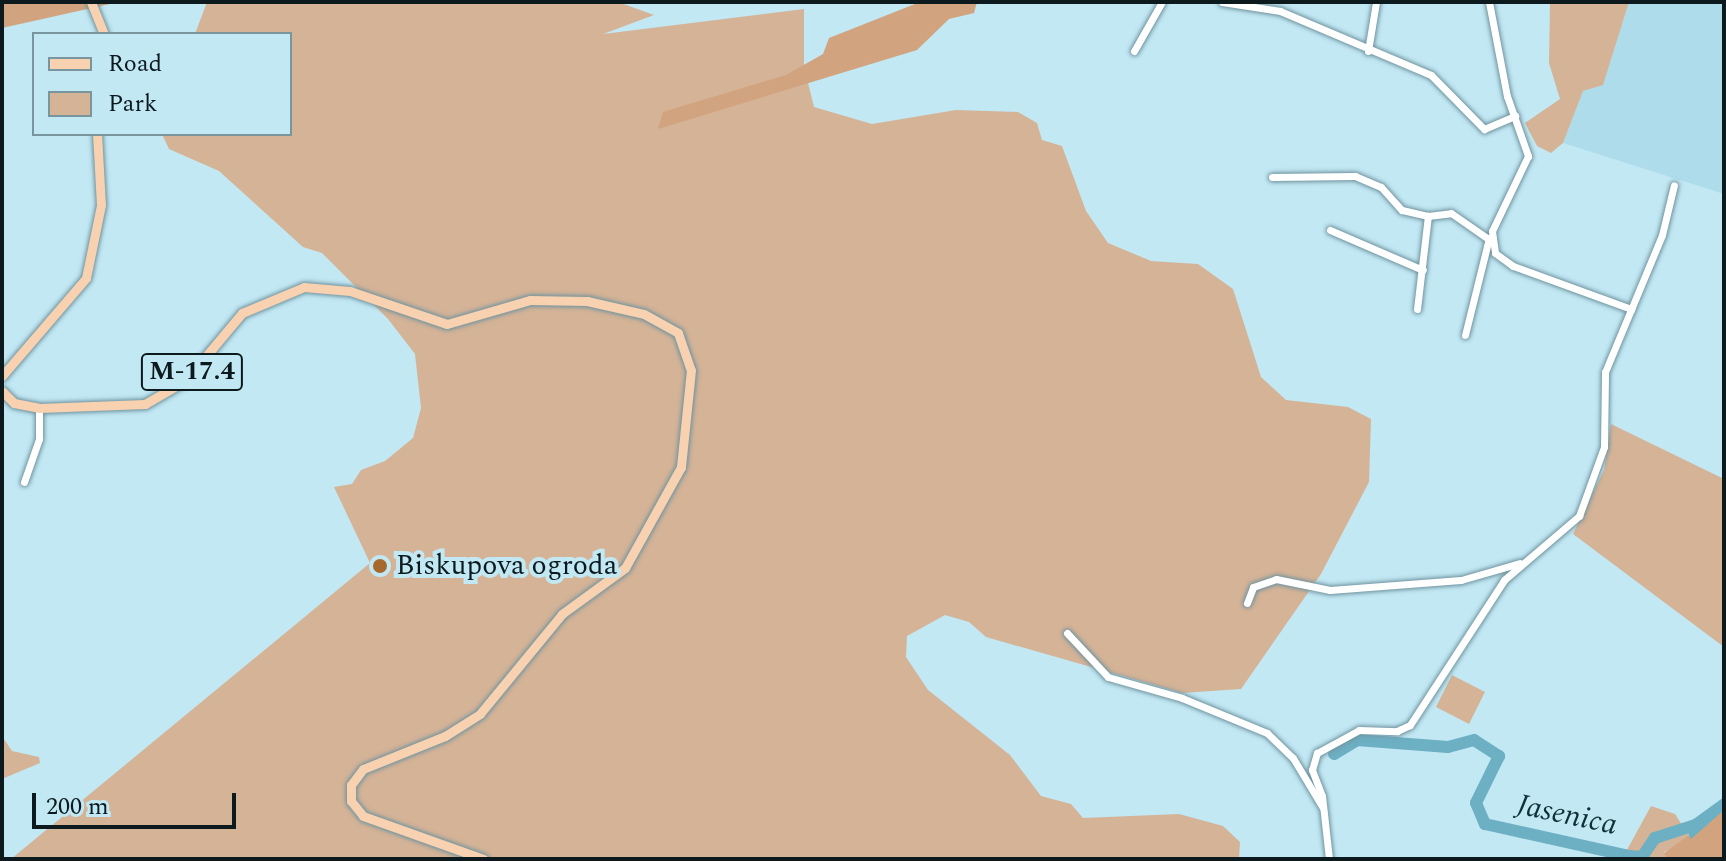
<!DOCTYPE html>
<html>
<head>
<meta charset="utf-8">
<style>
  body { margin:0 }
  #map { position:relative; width:1726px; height:861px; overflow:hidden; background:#c2e8f4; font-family:Spectral,serif }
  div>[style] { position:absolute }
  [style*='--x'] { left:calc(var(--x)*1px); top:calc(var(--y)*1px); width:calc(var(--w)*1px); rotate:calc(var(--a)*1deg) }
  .built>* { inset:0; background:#aedceb }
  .green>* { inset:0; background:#d5b397 }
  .forest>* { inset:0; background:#d1a47f }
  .water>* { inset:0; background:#6dafc3 }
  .river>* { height:12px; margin:-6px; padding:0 6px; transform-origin:6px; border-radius:6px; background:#6dafc3 }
  .roads { filter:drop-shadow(0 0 2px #70949f) drop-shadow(0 0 2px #70949f) }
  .minor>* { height:7px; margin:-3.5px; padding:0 3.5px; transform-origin:3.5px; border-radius:3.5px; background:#fff }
  .major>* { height:9px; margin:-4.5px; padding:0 4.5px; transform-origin:4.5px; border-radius:4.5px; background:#f8d1b0 }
  .dots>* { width:22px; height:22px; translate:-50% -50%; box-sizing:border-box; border:4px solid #c2e8f4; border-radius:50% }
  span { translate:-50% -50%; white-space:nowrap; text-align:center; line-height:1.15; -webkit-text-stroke:8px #c2e8f4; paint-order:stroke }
  .shield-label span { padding:2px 6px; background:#c2e8f4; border:2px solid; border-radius:6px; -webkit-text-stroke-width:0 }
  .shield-label { font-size:26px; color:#0c1a1e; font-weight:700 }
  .poi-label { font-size:28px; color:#0c1a1e }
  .left { translate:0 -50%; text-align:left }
  .water-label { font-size:30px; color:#0f3039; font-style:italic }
  .frame { position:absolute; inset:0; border:4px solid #0c1a1e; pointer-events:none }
  .legend { position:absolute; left:32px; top:32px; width:260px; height:104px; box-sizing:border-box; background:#c2e8f4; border:2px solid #79969e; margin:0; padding:10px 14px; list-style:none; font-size:24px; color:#0c1a1e }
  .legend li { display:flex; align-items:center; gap:16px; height:40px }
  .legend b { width:40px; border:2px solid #79969e }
  .scale { position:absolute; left:32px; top:793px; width:204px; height:36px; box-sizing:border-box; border:4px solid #0c1a1e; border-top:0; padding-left:10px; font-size:24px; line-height:28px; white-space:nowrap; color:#0c1a1e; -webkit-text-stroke:6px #c2e8f4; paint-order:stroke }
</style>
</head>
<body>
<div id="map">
  <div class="built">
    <i style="clip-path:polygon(1629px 2px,1724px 2px,1724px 194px,1563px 143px,1583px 91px,1603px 84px)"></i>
  </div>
  <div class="green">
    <i style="clip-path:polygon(207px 2px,618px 2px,654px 15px,603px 34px,804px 9px,804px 67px,814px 107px,872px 124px,956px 110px,1018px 112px,1037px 123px,1042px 140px,1062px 146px,1086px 211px,1108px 243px,1151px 261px,1198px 264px,1233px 289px,1261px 377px,1286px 400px,1348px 407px,1371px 419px,1369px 482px,1321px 574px,1241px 689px,1182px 693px,986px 637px,969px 622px,945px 615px,907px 636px,906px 657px,928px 690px,1010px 755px,1041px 796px,1071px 804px,1083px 818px,1179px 814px,1223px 826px,1240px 842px,1239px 859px,11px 859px,370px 563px,334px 487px,352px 484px,361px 470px,385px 461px,413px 438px,421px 408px,415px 354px,388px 319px,322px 253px,303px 247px,219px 171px,169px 149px,162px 134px,290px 134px,290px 34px,195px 34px)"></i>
    <i style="clip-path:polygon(1550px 2px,1629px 2px,1603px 85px,1583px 91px,1563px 143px,1551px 153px,1537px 146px,1525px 123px,1560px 99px,1549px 63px)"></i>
    <i style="clip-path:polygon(1611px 424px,1724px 479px,1724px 647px,1573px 534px,1604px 470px)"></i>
    <i style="clip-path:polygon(1452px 675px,1485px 692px,1469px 724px,1436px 707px)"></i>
    <i style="clip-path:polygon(2px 736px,12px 751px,39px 757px,40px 763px,2px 779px)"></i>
    <i style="clip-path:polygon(1651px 806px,1675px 814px,1691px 839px,1664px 852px,1667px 859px,1622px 859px)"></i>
  </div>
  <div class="forest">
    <i style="clip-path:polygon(2px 2px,119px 2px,2px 28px)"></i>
    <i style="clip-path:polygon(920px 2px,977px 2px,974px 13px,949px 19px,917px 50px,658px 129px,663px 112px,786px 75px,823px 54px,829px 38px)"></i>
    <i style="clip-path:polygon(1724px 810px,1724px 859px,1667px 859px,1664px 853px)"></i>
  </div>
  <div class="water">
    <i style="clip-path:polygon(1724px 797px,1724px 810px,1691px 839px,1684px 826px)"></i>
  </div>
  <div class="river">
    <i style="--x:1334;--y:754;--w:27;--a:-31"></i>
    <i style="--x:1357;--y:740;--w:91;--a:4.4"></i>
    <i style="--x:1448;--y:747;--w:27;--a:-15"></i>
    <i style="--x:1474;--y:740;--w:30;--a:33"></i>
    <i style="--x:1499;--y:756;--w:52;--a:116.1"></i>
    <i style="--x:1476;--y:803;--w:23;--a:67"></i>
    <i style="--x:1485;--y:824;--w:148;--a:12.5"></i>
    <i style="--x:1629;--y:856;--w:13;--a:4"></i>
    <i style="--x:1642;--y:857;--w:23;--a:-56"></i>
    <i style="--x:1655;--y:838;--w:45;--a:-18"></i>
  </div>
  <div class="roads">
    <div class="minor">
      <i style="--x:1222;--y:2;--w:59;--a:8.8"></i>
      <i style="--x:1280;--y:11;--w:164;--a:23"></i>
      <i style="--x:1431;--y:75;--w:76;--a:45.5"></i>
      <i style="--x:1484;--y:129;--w:34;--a:-23"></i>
      <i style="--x:1489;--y:2;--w:96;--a:79.2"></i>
      <i style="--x:1507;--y:96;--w:64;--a:70.7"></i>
      <i style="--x:1528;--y:156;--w:83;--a:115.6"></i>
      <i style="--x:1492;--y:231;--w:22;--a:82"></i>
      <i style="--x:1495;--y:253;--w:22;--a:36"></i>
      <i style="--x:1513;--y:266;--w:126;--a:20"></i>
      <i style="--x:1134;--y:51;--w:56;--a:-60.3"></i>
      <i style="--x:1368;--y:51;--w:50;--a:-80.7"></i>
      <i style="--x:1272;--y:177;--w:83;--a:-0.7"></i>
      <i style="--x:1355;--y:176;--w:28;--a:23"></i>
      <i style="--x:1381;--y:187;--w:31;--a:48"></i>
      <i style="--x:1402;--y:210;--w:27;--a:13"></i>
      <i style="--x:1330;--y:230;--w:101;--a:23.3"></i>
      <i style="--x:1417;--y:309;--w:94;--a:-83.3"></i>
      <i style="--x:1428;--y:216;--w:23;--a:-7"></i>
      <i style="--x:1451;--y:213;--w:44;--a:34.8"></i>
      <i style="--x:1465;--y:335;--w:100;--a:-76.1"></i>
      <i style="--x:24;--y:482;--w:46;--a:-70.8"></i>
      <i style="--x:39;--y:439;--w:31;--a:-90"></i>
      <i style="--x:1247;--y:603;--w:17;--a:-69"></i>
      <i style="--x:1253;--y:587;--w:24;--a:-19"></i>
      <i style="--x:1276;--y:579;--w:55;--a:11.5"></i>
      <i style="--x:1330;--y:590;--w:131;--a:-4.4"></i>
      <i style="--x:1461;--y:580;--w:61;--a:-16.1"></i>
      <i style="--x:1067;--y:633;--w:60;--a:47"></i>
      <i style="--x:1108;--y:677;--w:77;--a:15.8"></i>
      <i style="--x:1182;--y:698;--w:92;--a:22.4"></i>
      <i style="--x:1267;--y:733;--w:36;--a:44"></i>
      <i style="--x:1293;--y:758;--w:58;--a:59"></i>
      <i style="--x:1329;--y:859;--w:63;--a:-96.3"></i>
      <i style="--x:1322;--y:796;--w:28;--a:-111"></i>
      <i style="--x:1312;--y:770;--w:18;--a:-74"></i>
      <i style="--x:1317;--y:753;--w:48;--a:-28.7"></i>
      <i style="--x:1359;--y:730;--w:38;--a:2"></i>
      <i style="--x:1397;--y:731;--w:14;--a:-25"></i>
      <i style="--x:1410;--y:725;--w:173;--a:-57"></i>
      <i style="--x:1504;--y:580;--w:99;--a:-40.5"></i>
      <i style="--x:1579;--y:516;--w:73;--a:-70.1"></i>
      <i style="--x:1604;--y:447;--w:75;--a:-89.2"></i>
      <i style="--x:1605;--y:372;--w:148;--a:-67.4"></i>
      <i style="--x:1662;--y:235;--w:51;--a:-76.5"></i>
    </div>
    <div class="major">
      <i style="--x:91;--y:2;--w:35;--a:68"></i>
      <i style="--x:2;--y:376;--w:129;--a:-49.4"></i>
      <i style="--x:86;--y:278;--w:75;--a:-78.4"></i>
      <i style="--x:101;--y:205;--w:71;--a:-93.2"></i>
      <i style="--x:2;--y:391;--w:17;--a:45"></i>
      <i style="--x:14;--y:403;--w:25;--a:11"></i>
      <i style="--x:39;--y:408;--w:106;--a:-2.2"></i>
      <i style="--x:145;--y:404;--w:48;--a:-30.3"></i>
      <i style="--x:186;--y:380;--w:87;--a:-50.1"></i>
      <i style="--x:242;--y:313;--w:67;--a:-22.8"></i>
      <i style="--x:304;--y:287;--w:46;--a:5"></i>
      <i style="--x:350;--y:291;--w:102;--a:18.8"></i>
      <i style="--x:447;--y:324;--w:86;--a:-16.1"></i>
      <i style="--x:530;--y:300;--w:57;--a:1"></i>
      <i style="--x:587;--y:301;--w:58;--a:12.8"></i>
      <i style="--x:644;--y:314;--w:39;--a:29"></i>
      <i style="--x:678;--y:333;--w:39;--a:71"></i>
      <i style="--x:691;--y:370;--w:98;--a:95.9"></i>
      <i style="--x:681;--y:467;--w:115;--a:119"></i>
      <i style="--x:625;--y:568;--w:78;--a:143.9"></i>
      <i style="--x:562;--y:614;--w:129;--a:129.4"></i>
      <i style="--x:480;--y:714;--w:41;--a:147.8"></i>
      <i style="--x:445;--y:736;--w:88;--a:158.1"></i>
      <i style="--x:363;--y:769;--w:20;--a:127"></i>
      <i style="--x:351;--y:785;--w:16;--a:90"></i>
      <i style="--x:351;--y:801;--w:19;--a:51"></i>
      <i style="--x:363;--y:816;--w:128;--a:19.6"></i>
    </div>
  </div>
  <div class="dots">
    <i style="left:380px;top:566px;background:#a6682d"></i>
  </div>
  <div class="shield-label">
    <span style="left:192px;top:372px">M-17.4</span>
  </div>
  <div class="poi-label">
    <span class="left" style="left:396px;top:566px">Biskupova ogroda</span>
  </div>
  <div class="water-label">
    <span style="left:1567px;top:815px;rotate:12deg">Jasenica</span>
  </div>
  <div class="frame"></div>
  <ul class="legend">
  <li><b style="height:10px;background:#f8d1b0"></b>Road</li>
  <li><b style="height:22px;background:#d5b397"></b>Park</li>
  </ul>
  <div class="scale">200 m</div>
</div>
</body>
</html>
